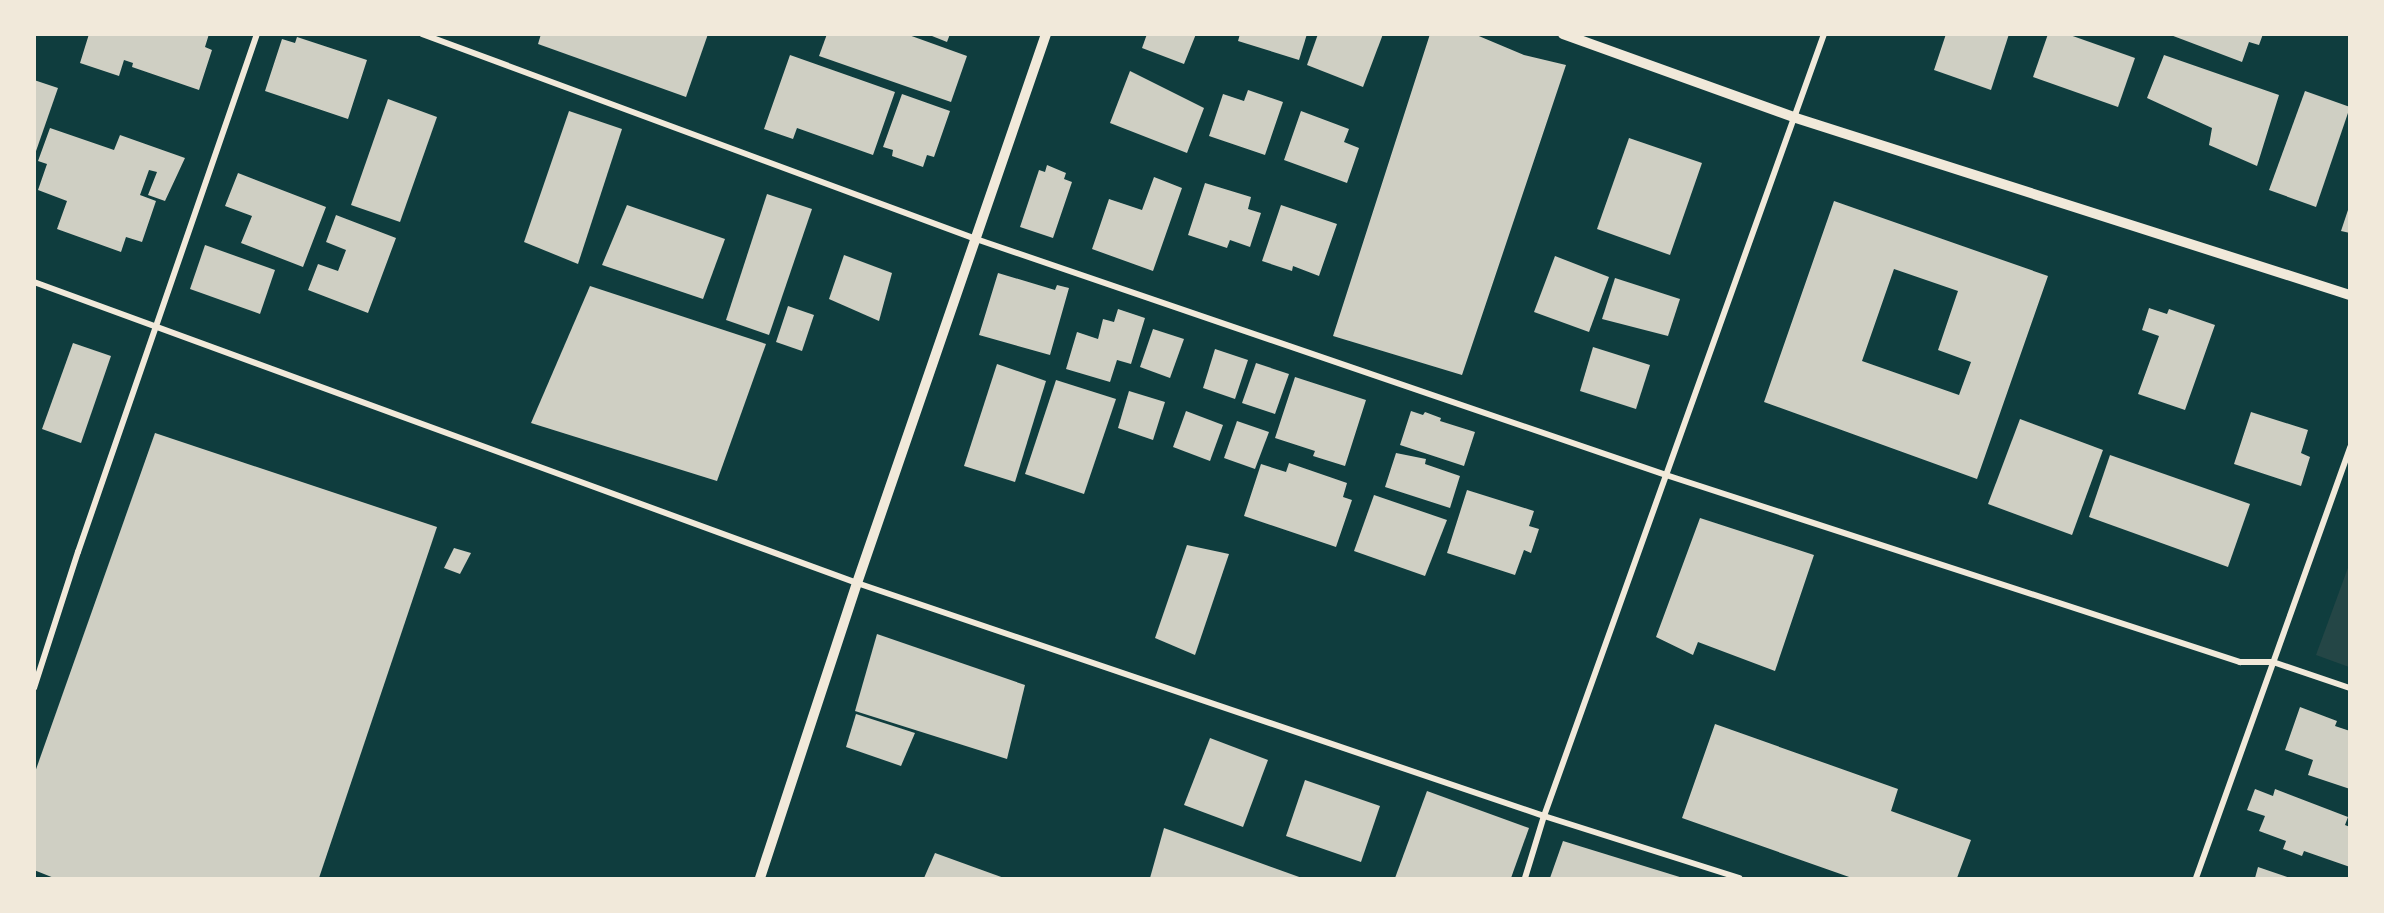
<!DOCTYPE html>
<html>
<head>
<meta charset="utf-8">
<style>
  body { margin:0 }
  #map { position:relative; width:2384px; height:913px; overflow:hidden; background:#0f3d3e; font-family:"Libre Baskerville",serif }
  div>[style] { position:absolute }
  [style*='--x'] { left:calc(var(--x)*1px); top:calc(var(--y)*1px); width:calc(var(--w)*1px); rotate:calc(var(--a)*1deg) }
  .green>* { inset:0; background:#244646 }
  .building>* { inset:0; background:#cfcfc3 }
  .minor>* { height:6px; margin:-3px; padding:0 3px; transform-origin:3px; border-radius:3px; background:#f1e9da }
  .tertiary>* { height:10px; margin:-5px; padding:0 5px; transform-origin:5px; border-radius:5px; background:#f1e9da }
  span { translate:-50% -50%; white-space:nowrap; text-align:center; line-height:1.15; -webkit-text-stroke:4.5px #f1e9da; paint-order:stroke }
  .frame { position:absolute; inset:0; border:36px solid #f1e9da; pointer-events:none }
</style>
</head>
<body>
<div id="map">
  <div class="green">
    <i style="clip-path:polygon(2349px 565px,2349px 667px,2316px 655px)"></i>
  </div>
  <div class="building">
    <i style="clip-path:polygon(89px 34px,209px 34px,205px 47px,212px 50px,199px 90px,132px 67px,133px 63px,124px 60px,119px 76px,80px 63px)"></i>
    <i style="clip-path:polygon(541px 34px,708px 34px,686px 97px,538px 44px)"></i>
    <i style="clip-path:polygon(827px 34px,906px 34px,967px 56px,951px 102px,819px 56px)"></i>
    <i style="clip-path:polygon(927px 34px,950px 34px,947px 42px)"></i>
    <i style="clip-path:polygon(1147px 34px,1196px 34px,1184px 64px,1142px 48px)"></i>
    <i style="clip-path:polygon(1240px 34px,1307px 34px,1299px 60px,1238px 41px)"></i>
    <i style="clip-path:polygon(1318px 34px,1383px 34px,1363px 87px,1307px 65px)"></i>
    <i style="clip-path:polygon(1430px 34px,1474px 34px,1524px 55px,1566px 65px,1462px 375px,1333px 336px)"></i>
    <i style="clip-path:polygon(1946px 34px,2009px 34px,1991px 90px,1934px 70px)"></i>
    <i style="clip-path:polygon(2048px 34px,2067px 34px,2135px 58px,2118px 107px,2033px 77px)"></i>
    <i style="clip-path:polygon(2168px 34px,2263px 34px,2259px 45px,2249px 42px,2242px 62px)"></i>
    <i style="clip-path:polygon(297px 37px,367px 60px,348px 119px,265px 91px,282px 39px,295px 43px)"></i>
    <i style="clip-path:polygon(790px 55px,895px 92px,873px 155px,797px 128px,793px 139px,764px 129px)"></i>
    <i style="clip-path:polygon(2164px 55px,2279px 95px,2257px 166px,2209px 145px,2212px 128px,2147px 98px)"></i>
    <i style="clip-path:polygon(1130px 71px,1204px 108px,1187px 153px,1110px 123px)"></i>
    <i style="clip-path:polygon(34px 80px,58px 88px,35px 154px,34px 154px)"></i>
    <i style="clip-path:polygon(1248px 90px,1283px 102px,1265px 155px,1209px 136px,1223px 94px,1244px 101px)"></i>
    <i style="clip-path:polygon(2305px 91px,2350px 107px,2316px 207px,2269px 190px)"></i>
    <i style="clip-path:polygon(902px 94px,950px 111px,934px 157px,927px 155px,923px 167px,892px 156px,893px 150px,883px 147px)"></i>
    <i style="clip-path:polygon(388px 99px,437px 117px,400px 222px,351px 205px)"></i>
    <i style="clip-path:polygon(569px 111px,622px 129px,578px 264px,524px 242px)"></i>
    <i style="clip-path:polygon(1301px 111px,1349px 129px,1344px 142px,1359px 148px,1347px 183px,1284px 160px)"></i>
    <i style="clip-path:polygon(50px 128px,114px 150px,120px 135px,185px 158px,165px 201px,148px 195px,157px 172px,149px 170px,140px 195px,156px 201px,142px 242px,126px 237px,121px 252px,57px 229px,67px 201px,38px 190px,47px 164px,38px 161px)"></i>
    <i style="clip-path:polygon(1629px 138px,1702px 163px,1670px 255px,1597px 229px)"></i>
    <i style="clip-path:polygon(1047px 165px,1066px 173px,1064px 179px,1072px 182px,1053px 238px,1020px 227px,1039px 170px,1045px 172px)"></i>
    <i style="clip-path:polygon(238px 173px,326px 207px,303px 267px,241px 243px,252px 216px,225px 206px)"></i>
    <i style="clip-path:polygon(1154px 177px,1182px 188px,1153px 271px,1092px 249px,1109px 199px,1142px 210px)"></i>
    <i style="clip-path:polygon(1205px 183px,1251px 197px,1248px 209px,1261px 213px,1250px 247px,1230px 240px,1227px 248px,1188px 235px)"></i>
    <i style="clip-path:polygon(767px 194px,812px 209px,769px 335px,726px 320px)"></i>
    <i style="clip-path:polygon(evenodd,1834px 201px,2048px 276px,1977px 479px,1764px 402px,1834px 201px,1894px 269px,1958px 291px,1938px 350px,1971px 362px,1959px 395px,1862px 361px,1894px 269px)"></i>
    <i style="clip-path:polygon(627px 205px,725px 239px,703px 299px,602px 265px)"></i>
    <i style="clip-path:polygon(1281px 205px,1337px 224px,1319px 276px,1293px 266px,1292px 271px,1262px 261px)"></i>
    <i style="clip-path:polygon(2349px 207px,2350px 207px,2350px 233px,2341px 231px)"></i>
    <i style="clip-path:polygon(336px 215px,396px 238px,368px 313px,308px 290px,318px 264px,338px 271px,346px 250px,326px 242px)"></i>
    <i style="clip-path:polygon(205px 245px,275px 270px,260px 314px,190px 289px)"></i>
    <i style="clip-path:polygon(844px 255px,892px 273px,879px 321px,829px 299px)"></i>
    <i style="clip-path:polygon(1555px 256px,1609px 277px,1589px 332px,1534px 312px)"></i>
    <i style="clip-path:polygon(998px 273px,1055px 290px,1057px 285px,1069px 288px,1050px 355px,979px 335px)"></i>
    <i style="clip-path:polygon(1615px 278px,1680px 299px,1668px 336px,1602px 319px)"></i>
    <i style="clip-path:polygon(590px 286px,766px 344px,717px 481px,531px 423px)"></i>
    <i style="clip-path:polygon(788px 306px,814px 315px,802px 351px,776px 342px)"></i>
    <i style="clip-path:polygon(2149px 308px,2167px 314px,2169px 309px,2215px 325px,2185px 410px,2138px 394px,2159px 336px,2142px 330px)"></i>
    <i style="clip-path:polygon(1118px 309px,1145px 318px,1131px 364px,1117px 360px,1110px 382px,1066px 369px,1077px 332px,1098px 339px,1103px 319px,1114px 322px)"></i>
    <i style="clip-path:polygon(1153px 329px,1184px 339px,1170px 378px,1140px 367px)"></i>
    <i style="clip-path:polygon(73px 343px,111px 356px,81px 443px,42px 429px)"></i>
    <i style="clip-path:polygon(1593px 347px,1650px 365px,1636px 409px,1580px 391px)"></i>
    <i style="clip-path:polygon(1215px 349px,1248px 360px,1235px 399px,1203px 388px)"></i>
    <i style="clip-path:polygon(1256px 363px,1289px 374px,1275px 414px,1242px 403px)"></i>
    <i style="clip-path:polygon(997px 364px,1046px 381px,1015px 482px,964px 466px)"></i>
    <i style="clip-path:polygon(1295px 377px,1366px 400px,1345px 466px,1313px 456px,1315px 451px,1275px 438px)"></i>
    <i style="clip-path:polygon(1056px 380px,1116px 399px,1084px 494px,1025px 474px)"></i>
    <i style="clip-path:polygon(1129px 391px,1165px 402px,1153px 440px,1118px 428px)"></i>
    <i style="clip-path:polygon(1186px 411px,1223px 425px,1210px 461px,1173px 447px)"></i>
    <i style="clip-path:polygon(1411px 411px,1423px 415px,1425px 412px,1441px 418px,1440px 421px,1475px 432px,1464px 466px,1400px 445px)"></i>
    <i style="clip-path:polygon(2251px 412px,2308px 430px,2301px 453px,2310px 457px,2301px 486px,2234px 464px)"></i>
    <i style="clip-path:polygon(2020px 419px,2103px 450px,2072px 535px,1988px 504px)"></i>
    <i style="clip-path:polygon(1237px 421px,1269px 432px,1255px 469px,1224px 458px)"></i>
    <i style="clip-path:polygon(155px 433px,437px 527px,319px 878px,54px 878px,34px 870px,34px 775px)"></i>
    <i style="clip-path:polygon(1396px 453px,1426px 459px,1425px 464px,1460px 476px,1450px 508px,1385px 487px)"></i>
    <i style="clip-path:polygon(2110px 455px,2250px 504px,2228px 567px,2089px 517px)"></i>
    <i style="clip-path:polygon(1289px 463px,1347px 483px,1343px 497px,1352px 500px,1336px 547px,1244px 516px,1261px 464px,1286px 472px)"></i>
    <i style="clip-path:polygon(1467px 490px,1534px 511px,1529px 526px,1539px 529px,1531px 553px,1524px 550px,1515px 575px,1447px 553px)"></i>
    <i style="clip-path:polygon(1374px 495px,1447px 520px,1425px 576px,1354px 551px)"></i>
    <i style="clip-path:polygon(1700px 518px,1814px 555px,1775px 671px,1698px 642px,1693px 655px,1656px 637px)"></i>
    <i style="clip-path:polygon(1187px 545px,1229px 554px,1195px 655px,1155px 638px)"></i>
    <i style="clip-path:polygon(454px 548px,471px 553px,460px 574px,444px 568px)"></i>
    <i style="clip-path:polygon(877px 634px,1025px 685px,1007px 759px,855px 711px)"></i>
    <i style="clip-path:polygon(2300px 707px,2337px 721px,2335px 726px,2350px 731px,2350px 789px,2308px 775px,2313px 760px,2285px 750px)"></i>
    <i style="clip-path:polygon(856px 714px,915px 733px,901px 766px,846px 747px)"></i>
    <i style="clip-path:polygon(1715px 724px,1898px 789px,1891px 811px,1971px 840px,1957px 878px,1852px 878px,1682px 818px)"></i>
    <i style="clip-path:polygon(1210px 738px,1268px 760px,1243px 827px,1184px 805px)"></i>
    <i style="clip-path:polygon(1305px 780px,1380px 806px,1361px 862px,1286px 836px)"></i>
    <i style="clip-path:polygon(2255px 789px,2273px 796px,2275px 789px,2348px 817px,2345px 825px,2350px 827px,2350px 867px,2304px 851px,2302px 856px,2283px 849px,2286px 841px,2259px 831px,2265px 816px,2247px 810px)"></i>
    <i style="clip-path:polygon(1427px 791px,1529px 828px,1511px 878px,1395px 878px)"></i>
    <i style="clip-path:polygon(1164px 828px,1302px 878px,1150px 878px)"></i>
    <i style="clip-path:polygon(1563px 841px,1683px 878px,1550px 878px)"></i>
    <i style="clip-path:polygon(935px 853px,1004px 878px,924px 878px)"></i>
    <i style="clip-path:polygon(2258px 867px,2290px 878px,2255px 878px)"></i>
  </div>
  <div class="minor">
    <i style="--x:422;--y:34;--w:591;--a:20.31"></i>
    <i style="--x:976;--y:239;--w:729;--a:18.88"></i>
    <i style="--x:1666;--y:475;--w:604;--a:18.04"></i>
    <i style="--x:2240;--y:662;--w:33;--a:0"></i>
    <i style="--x:2273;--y:662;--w:81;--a:18.7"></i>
    <i style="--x:34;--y:282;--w:876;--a:20.09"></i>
    <i style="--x:857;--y:583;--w:725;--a:18.73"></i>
    <i style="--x:1544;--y:816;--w:205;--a:17.6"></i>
    <i style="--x:34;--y:688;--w:143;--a:-72.1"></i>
    <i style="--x:78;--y:552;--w:548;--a:-70.94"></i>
    <i style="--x:1525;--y:878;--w:65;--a:-73"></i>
    <i style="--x:1544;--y:816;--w:831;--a:-70.3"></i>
    <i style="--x:2196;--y:878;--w:458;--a:-70.3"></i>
  </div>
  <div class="tertiary">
    <i style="--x:1563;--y:34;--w:248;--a:19.8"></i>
    <i style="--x:1796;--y:118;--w:582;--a:17.72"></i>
    <i style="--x:760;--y:878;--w:311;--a:-71.8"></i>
    <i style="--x:857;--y:583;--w:581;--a:-71"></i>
  </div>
  <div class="frame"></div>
</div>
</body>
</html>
